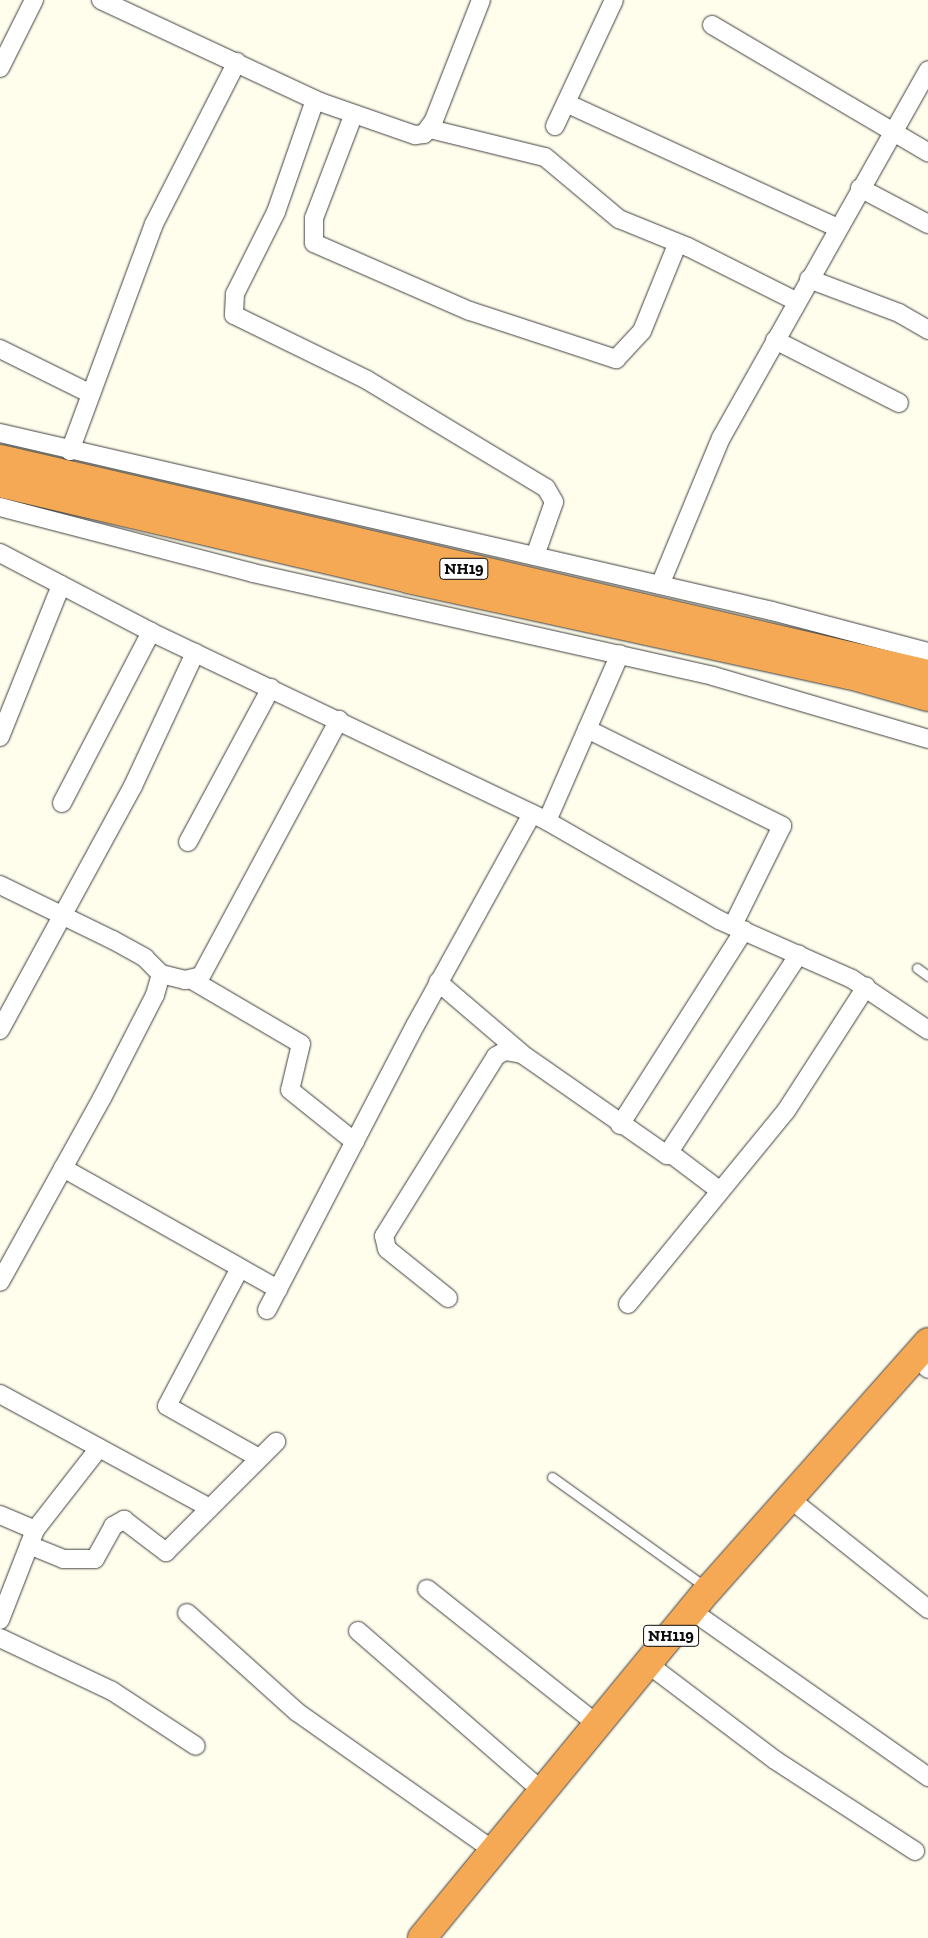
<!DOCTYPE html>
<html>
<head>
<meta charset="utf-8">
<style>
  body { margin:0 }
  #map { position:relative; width:928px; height:1938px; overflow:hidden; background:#fffdec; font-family:"Zilla Slab",serif }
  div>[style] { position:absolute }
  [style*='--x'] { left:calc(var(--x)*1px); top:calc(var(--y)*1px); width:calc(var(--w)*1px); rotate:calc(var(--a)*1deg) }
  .roads { filter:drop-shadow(0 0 1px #3f3f3f) drop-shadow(0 0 1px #3f3f3f) }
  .lane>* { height:9px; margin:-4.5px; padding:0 4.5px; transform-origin:4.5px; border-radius:4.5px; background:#fff }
  .street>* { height:18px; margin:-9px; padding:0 9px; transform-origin:9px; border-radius:9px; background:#fff }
  .highway>* { height:28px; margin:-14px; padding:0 14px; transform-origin:14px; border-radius:14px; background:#f5a954 }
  span { translate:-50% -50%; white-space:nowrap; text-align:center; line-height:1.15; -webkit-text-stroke:5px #fff; paint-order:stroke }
  .shield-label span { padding:1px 4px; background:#fff; border:1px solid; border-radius:4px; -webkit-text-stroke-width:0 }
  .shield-label { font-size:16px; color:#0c0c0c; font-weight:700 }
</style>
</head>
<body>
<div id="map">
  <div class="roads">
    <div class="lane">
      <i style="--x:917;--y:968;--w:14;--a:36"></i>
      <i style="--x:552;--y:1477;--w:191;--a:35.6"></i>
    </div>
    <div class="street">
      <i style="--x:101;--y:0;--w:242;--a:25"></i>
      <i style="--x:320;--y:102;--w:101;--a:19.2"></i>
      <i style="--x:415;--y:135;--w:9;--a:-6"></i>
      <i style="--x:424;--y:134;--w:17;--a:-54"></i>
      <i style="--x:434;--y:120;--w:129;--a:-68.6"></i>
      <i style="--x:712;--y:25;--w:251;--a:30.5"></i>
      <i style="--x:0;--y:68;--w:76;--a:-63.4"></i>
      <i style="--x:315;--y:100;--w:119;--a:109.2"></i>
      <i style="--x:276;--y:212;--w:92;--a:116.6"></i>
      <i style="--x:235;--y:294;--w:21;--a:93"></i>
      <i style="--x:234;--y:315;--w:148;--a:26"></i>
      <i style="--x:367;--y:380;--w:209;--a:31.1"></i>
      <i style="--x:546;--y:488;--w:16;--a:60"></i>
      <i style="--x:554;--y:502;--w:57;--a:109.4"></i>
      <i style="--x:566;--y:103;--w:299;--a:24.7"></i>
      <i style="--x:353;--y:116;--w:109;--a:110.9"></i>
      <i style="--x:314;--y:218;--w:25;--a:90"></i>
      <i style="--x:314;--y:243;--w:170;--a:23.6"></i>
      <i style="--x:470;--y:311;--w:154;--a:18.2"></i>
      <i style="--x:616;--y:359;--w:38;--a:-47"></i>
      <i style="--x:642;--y:331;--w:93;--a:-67.9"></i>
      <i style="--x:555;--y:126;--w:139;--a:-64.9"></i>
      <i style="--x:430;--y:129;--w:118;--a:13.7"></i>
      <i style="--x:545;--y:157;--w:97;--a:40"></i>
      <i style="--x:619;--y:219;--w:74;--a:22.1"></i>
      <i style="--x:688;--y:247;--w:121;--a:26.6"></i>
      <i style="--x:860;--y:188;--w:77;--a:27.9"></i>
      <i style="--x:809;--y:279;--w:96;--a:20.7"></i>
      <i style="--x:899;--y:313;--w:34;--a:30"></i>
      <i style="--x:775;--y:340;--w:139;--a:26.9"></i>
      <i style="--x:0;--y:349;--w:99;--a:26.3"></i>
      <i style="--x:0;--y:433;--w:792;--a:12.98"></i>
      <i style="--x:772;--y:611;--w:161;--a:14.7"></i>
      <i style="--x:70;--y:451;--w:242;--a:-69.7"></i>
      <i style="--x:154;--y:224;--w:182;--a:-62.9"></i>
      <i style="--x:0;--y:507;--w:261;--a:14.6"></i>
      <i style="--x:253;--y:573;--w:471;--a:12.6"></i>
      <i style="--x:713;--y:676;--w:224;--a:16.3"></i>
      <i style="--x:0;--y:553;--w:170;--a:27.6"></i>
      <i style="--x:151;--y:632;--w:439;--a:25.5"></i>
      <i style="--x:547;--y:821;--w:198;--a:29.9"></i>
      <i style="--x:719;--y:920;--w:145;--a:23.9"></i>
      <i style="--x:852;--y:979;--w:92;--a:33.9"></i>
      <i style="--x:660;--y:585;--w:159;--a:-67.5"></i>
      <i style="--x:721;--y:438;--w:422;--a:-60.6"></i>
      <i style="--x:587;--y:729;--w:218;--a:26.4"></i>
      <i style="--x:782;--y:826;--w:110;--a:116.3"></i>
      <i style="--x:0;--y:737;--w:164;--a:-68.1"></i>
      <i style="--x:62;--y:803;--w:193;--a:-62.5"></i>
      <i style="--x:547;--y:821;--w:182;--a:-66.4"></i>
      <i style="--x:188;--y:842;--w:175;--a:-61.7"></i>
      <i style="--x:0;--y:885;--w:126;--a:26"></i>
      <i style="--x:113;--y:940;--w:37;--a:29"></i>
      <i style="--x:145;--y:958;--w:23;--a:45"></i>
      <i style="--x:161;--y:974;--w:22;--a:106"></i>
      <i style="--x:155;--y:995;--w:116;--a:117.2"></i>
      <i style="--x:102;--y:1098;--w:210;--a:119"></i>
      <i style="--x:161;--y:974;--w:25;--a:14"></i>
      <i style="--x:185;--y:980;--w:16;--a:-14"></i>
      <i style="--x:201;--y:976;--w:291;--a:-61.7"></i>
      <i style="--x:192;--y:980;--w:126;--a:30.4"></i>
      <i style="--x:301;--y:1044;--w:47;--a:103.4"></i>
      <i style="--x:290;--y:1090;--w:83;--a:38.7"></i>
      <i style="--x:438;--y:982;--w:109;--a:40.5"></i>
      <i style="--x:0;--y:1030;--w:278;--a:-61.4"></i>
      <i style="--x:133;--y:786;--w:147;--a:-65"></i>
      <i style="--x:620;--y:1125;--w:231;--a:-57.5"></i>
      <i style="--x:670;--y:1153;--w:61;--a:37.1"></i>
      <i style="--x:63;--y:1168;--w:247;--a:29.4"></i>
      <i style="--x:240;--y:1268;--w:156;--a:117.9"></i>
      <i style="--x:167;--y:1406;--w:106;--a:29.5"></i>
      <i style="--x:448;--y:1298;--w:78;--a:-141.2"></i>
      <i style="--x:387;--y:1249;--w:13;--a:-103"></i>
      <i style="--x:384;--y:1236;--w:212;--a:-58.1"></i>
      <i style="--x:496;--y:1056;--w:10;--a:-29"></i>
      <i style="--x:505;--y:1051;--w:17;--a:10"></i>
      <i style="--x:522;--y:1054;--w:177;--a:34.9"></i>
      <i style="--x:667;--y:1155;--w:240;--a:-56.7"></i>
      <i style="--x:628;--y:1304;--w:249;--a:-50.7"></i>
      <i style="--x:786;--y:1111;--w:148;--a:-57.2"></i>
      <i style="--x:267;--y:1310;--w:322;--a:-62.5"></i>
      <i style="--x:416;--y:1024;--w:240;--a:-61.1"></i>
      <i style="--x:916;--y:1354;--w:19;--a:51"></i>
      <i style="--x:0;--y:1394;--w:239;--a:28.5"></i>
      <i style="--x:789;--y:1498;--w:178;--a:38.6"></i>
      <i style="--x:0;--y:1515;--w:38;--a:23"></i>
      <i style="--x:29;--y:1545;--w:37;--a:22"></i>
      <i style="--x:63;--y:1559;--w:32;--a:0"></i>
      <i style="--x:95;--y:1559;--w:38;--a:-61"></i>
      <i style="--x:113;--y:1526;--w:13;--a:-29"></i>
      <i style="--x:124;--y:1520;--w:53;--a:37.3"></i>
      <i style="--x:166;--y:1552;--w:156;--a:-45"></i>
      <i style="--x:427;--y:1589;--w:218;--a:38.5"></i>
      <i style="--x:692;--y:1611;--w:289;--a:35.1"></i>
      <i style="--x:187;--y:1613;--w:148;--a:42"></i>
      <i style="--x:297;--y:1712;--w:241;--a:35.2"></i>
      <i style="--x:0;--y:1620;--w:97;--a:-68.7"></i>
      <i style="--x:35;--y:1530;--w:104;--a:-52"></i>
      <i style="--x:358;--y:1631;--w:245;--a:41"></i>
      <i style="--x:0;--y:1638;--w:124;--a:25.3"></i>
      <i style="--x:112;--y:1691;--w:100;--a:33.2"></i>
      <i style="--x:648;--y:1664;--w:159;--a:37.1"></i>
      <i style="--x:775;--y:1760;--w:167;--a:33"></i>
    </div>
    <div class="highway">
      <i style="--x:0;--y:459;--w:953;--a:13.04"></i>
      <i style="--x:0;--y:483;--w:419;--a:13.2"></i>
      <i style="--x:408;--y:579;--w:452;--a:12.3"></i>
      <i style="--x:850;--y:675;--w:81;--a:15.8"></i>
      <i style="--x:422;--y:1938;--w:452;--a:-50.6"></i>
      <i style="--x:709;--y:1589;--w:330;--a:-48.4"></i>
    </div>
  </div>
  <div class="shield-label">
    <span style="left:464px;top:569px">NH19</span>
    <span style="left:671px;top:1636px">NH119</span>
  </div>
</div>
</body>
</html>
